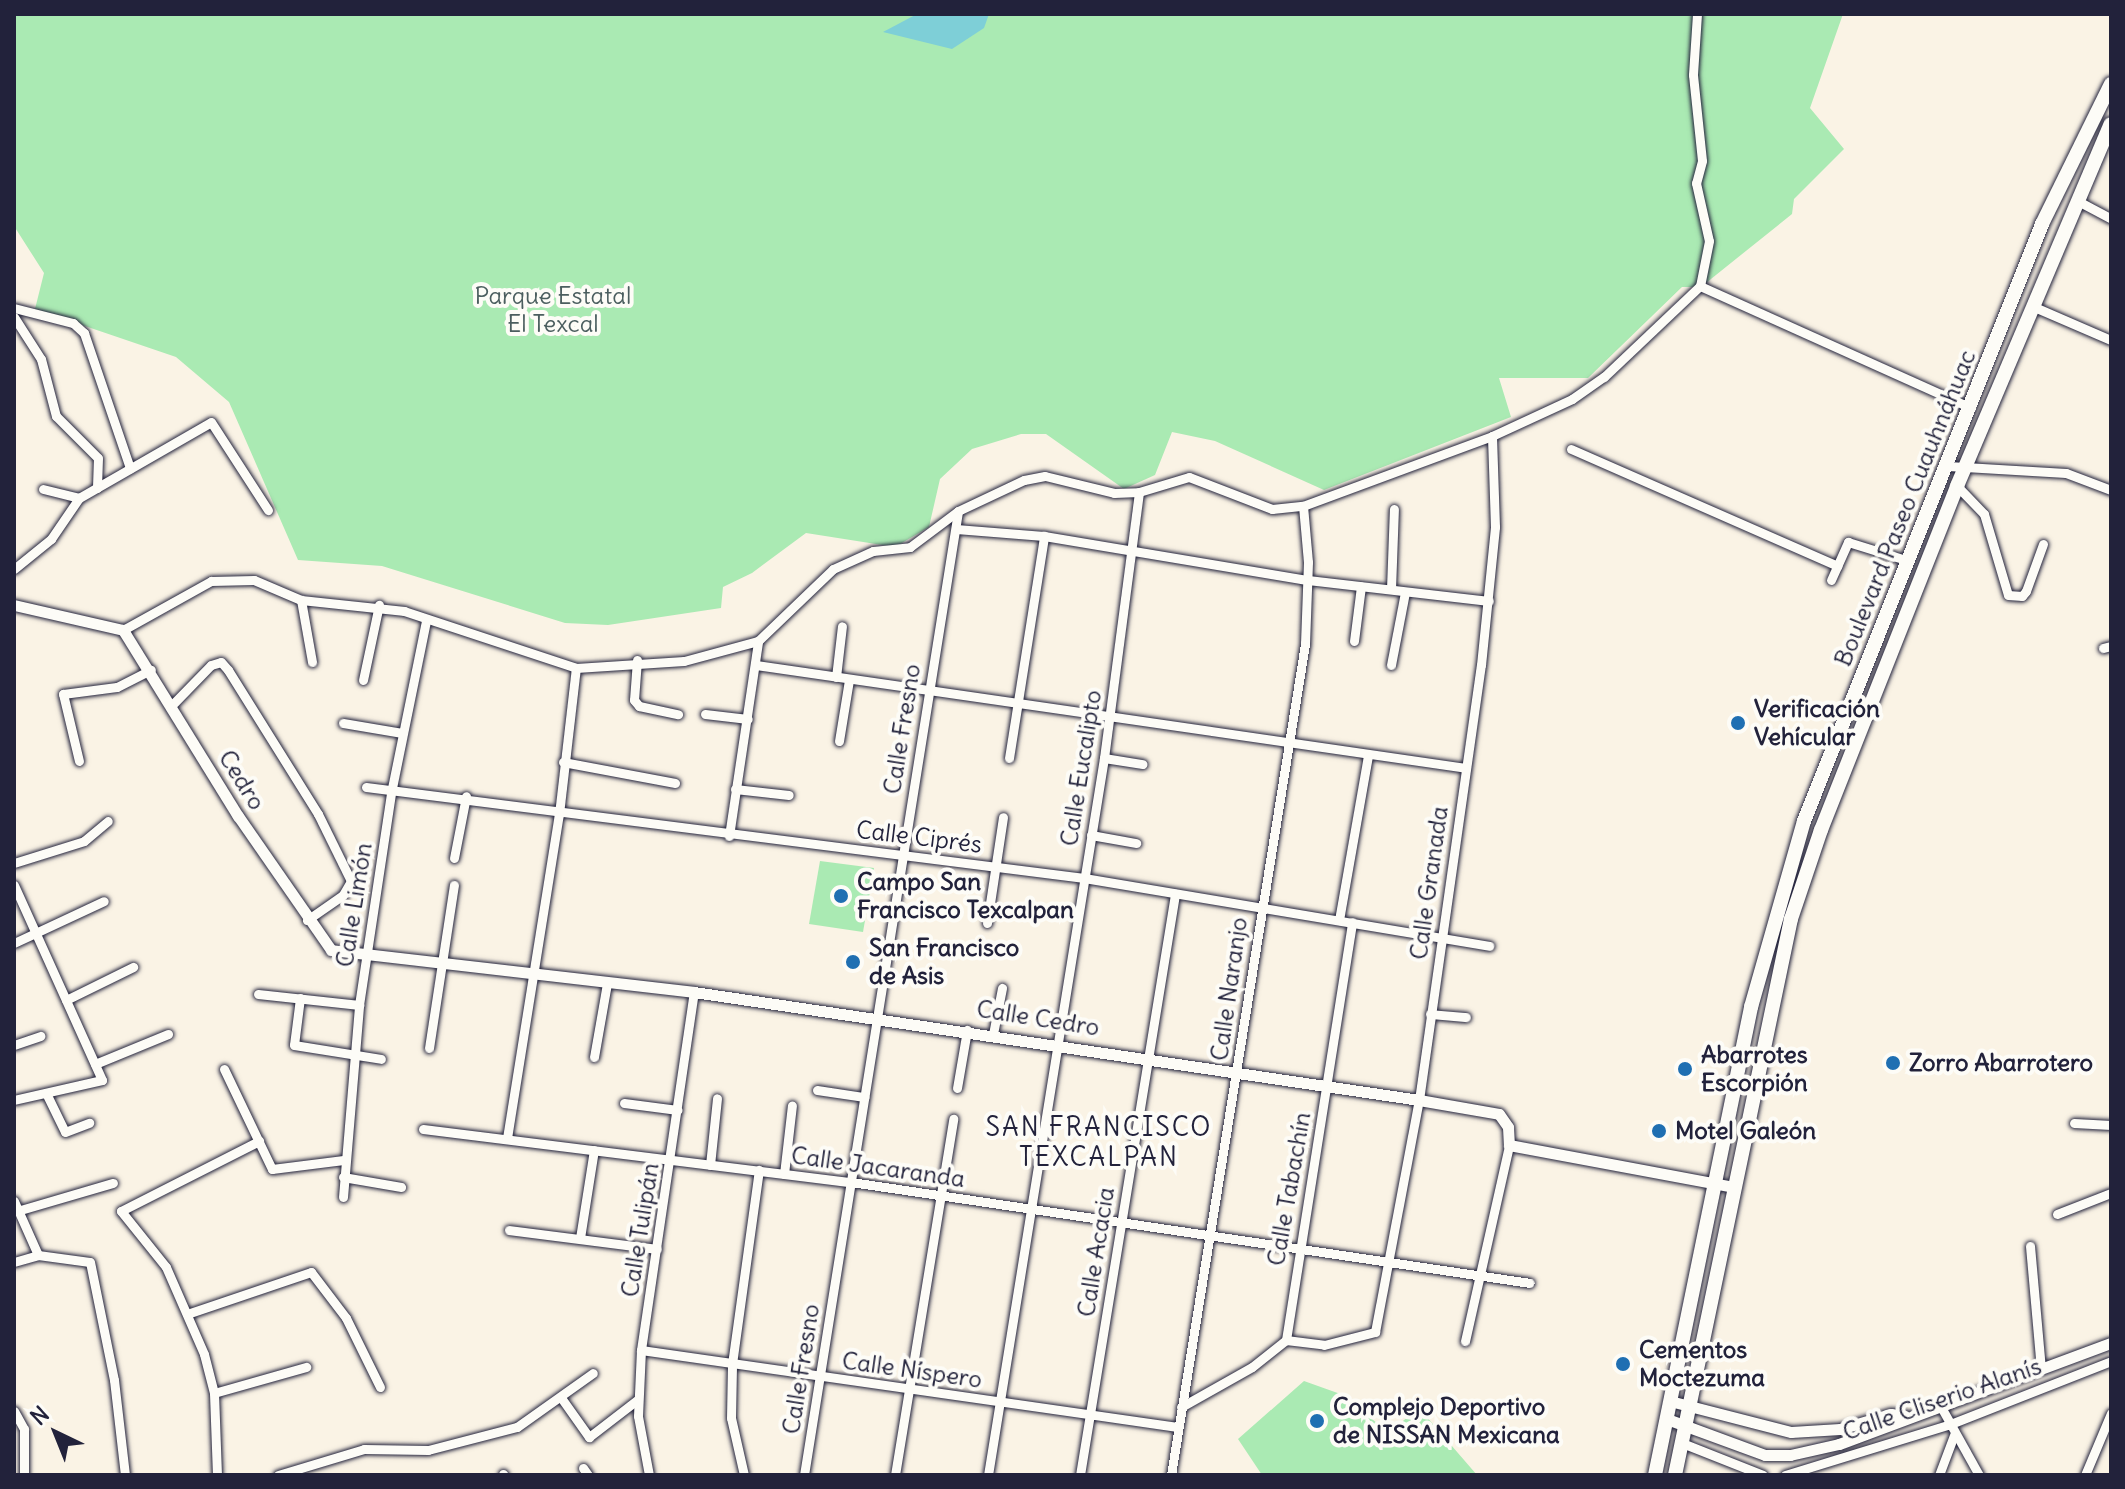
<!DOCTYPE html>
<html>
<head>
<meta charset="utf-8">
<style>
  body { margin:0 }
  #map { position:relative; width:2125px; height:1489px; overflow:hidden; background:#faf3e5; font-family:Delius,sans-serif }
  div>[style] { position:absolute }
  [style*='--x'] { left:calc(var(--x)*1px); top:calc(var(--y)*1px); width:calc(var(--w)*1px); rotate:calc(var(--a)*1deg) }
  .green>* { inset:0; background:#aaeab3 }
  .water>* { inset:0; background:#7ecfd7 }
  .roads { filter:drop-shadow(0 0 2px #22223b) drop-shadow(0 0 2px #22223b) }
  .minor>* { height:9px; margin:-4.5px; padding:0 4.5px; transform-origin:4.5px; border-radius:4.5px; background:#fdfcf7 }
  .tertiary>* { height:11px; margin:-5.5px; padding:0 5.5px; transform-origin:5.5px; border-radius:5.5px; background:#fdfcf7 }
  .primary>* { height:14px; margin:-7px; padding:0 7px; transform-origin:7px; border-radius:7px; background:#fdfcf7 }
  .dots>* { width:22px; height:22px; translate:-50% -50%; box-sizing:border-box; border:4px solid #fdfcf7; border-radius:50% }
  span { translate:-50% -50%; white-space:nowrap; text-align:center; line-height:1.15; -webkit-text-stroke:8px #fdfcf7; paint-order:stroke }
  .park-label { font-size:24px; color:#4b5e5f }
  .street-label { font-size:24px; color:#22223b }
  .poi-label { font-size:24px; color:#22223b; font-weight:700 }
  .left { translate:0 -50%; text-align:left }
  .neighbourhood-label { font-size:26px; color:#22223b; letter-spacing:2px }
  .frame { position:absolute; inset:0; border:16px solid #22223b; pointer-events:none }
  .north { position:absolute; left:16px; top:1393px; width:80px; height:80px; -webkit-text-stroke:6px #fdfcf7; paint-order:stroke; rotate:317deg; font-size:22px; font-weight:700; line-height:32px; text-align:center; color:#22223b }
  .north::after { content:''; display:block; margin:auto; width:28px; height:36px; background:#22223b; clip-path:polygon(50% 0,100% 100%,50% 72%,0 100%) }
</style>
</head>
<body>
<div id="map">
  <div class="green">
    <i style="clip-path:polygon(14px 14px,1843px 14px,1810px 108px,1844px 149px,1794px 199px,1792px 214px,1701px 287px,1682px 287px,1588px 378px,1499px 378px,1511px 417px,1324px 490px,1215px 441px,1172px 432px,1155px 475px,1124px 489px,1046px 434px,1021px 434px,972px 449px,940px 479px,929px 527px,895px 547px,806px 533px,752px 573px,723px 587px,721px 608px,608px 625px,565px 623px,382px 566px,298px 560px,229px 402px,176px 357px,35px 309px,44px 273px,14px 226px)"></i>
    <i style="clip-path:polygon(820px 861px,874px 868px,863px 932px,809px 924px)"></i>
    <i style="clip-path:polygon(1304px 1381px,1346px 1396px,1388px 1433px,1419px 1408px,1477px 1475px,1262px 1475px,1238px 1439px)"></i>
  </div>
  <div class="water">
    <i style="clip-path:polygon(917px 14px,989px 14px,984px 28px,952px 49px,883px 32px)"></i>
  </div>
  <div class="roads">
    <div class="minor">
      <i style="--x:1697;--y:14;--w:61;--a:93.8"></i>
      <i style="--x:1693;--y:75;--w:86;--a:84"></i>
      <i style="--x:1702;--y:161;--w:23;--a:105"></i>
      <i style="--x:1696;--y:183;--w:59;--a:77.4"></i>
      <i style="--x:1709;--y:241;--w:46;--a:101.3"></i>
      <i style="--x:2076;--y:200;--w:40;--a:28"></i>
      <i style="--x:1700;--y:286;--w:297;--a:24.2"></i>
      <i style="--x:2032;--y:306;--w:86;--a:23.3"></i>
      <i style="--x:14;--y:308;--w:61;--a:14.3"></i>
      <i style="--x:73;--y:323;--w:15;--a:42"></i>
      <i style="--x:84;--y:333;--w:143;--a:71.2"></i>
      <i style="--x:14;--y:317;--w:50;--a:57.3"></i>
      <i style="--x:41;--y:359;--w:59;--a:75.3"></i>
      <i style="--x:56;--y:416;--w:59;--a:45"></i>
      <i style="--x:98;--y:458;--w:30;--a:92"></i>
      <i style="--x:1571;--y:449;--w:291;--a:23.7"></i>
      <i style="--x:1948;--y:466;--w:118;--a:3.4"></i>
      <i style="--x:2066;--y:473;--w:48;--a:20.7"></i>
      <i style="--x:1957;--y:486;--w:39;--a:46"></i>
      <i style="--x:1984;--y:514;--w:84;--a:73.5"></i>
      <i style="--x:2008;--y:595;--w:14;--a:4"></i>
      <i style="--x:2022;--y:596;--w:6;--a:-51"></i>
      <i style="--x:2026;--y:591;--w:50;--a:-70.1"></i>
      <i style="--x:43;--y:489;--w:37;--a:14"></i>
      <i style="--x:956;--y:529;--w:88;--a:4.5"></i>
      <i style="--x:1044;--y:536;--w:268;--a:9.5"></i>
      <i style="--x:1308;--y:580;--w:182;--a:6.6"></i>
      <i style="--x:14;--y:569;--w:48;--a:-39"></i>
      <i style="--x:51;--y:539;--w:50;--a:-55.7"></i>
      <i style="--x:79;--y:498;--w:152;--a:-29.9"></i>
      <i style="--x:211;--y:422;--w:105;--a:57.1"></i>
      <i style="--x:1831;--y:580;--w:42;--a:-65.9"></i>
      <i style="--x:1848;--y:542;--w:64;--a:17.3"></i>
      <i style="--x:1391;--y:589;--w:80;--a:-87.9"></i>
      <i style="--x:301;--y:600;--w:63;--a:79.9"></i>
      <i style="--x:123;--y:630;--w:101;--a:-29.1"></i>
      <i style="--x:211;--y:581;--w:43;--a:-1.3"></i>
      <i style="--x:254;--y:580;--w:51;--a:23.1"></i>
      <i style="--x:301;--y:600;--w:104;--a:6.1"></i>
      <i style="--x:404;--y:611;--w:181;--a:18.3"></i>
      <i style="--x:576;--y:668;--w:108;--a:-3.7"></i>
      <i style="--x:684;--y:661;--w:77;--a:-15.1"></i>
      <i style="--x:758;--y:641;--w:104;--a:-43.8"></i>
      <i style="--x:833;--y:569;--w:44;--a:-24.2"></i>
      <i style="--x:873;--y:551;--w:37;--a:-6"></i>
      <i style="--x:910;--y:547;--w:60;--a:-36.9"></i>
      <i style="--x:958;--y:511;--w:73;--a:-25.2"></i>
      <i style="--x:1024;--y:480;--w:21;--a:-11"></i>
      <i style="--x:1045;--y:476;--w:71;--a:13.8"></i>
      <i style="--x:1114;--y:493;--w:25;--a:-2"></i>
      <i style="--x:1139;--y:492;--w:52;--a:-16.7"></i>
      <i style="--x:1189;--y:477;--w:89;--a:21.1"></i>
      <i style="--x:1272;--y:509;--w:31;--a:-6"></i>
      <i style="--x:1303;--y:506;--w:202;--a:-20.3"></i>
      <i style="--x:1492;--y:436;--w:88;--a:-24.8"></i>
      <i style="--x:1572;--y:399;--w:39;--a:-35"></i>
      <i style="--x:1604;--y:377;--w:132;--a:-43.5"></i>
      <i style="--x:1354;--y:641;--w:55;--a:-82.7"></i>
      <i style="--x:2103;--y:648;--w:8;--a:-14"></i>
      <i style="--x:637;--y:660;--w:40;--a:94.3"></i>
      <i style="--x:634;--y:700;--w:8;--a:50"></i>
      <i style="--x:639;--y:706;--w:40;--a:12"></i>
      <i style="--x:756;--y:665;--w:717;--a:8.25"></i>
      <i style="--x:1391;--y:665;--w:74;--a:-79.1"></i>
      <i style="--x:836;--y:677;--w:51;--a:-83.3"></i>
      <i style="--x:363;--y:680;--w:77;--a:-78"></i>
      <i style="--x:171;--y:706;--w:57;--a:-45.7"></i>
      <i style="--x:211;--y:665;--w:10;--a:-17"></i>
      <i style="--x:221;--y:662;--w:11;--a:49"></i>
      <i style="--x:228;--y:670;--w:170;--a:58"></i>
      <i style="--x:318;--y:814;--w:75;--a:63.8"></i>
      <i style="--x:351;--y:881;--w:16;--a:120"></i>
      <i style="--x:343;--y:895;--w:44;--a:145.2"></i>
      <i style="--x:705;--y:714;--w:43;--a:6.6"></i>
      <i style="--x:343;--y:723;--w:60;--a:9.6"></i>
      <i style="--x:839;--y:741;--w:62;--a:-80.7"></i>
      <i style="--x:1009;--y:758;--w:225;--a:-81"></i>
      <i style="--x:1104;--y:758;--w:39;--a:9"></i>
      <i style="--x:79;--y:761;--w:69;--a:-103.4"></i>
      <i style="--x:63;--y:694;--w:54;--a:-7.4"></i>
      <i style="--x:117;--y:687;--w:38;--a:-27"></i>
      <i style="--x:563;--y:762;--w:114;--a:10.6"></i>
      <i style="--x:366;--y:787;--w:724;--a:7.22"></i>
      <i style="--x:1084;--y:878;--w:411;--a:9.5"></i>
      <i style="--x:735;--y:789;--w:54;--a:6.3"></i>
      <i style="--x:1091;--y:835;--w:46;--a:10.1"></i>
      <i style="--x:729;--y:836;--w:197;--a:-81.5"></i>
      <i style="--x:454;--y:858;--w:63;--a:-79"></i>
      <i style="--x:14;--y:863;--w:73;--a:-17.4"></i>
      <i style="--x:84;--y:841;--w:31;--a:-40"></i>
      <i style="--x:14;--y:885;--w:214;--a:65.7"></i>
      <i style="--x:102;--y:1080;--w:90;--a:167.2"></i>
      <i style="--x:1339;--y:920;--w:168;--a:-80"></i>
      <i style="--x:987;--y:923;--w:107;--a:-81.4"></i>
      <i style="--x:14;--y:943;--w:99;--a:-25"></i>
      <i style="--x:258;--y:994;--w:102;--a:6.2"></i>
      <i style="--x:300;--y:998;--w:47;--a:97.3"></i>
      <i style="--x:294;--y:1045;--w:88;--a:9.1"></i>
      <i style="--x:66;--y:1000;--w:75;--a:-26.2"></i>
      <i style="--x:1430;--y:1014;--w:36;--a:5"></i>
      <i style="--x:993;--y:1034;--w:47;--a:-78.9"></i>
      <i style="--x:14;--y:1045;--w:28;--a:-19"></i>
      <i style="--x:429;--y:1048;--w:165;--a:-81.3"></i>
      <i style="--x:594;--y:1057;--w:75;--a:-80"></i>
      <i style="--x:95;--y:1064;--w:79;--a:-22.3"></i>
      <i style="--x:224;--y:1069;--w:111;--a:64.4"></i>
      <i style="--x:272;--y:1169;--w:72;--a:-7.2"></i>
      <i style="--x:957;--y:1088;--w:59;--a:-80.2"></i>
      <i style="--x:817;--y:1090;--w:48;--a:8.5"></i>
      <i style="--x:46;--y:1093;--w:43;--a:64"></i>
      <i style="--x:65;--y:1132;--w:26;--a:-21"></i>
      <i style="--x:624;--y:1103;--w:54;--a:7.4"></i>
      <i style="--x:2074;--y:1123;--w:37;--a:3"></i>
      <i style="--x:423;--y:1129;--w:431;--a:7.1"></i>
      <i style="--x:851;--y:1182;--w:686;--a:8.46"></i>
      <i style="--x:507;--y:1138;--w:328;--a:-80.9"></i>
      <i style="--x:559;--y:814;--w:147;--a:-83.4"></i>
      <i style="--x:710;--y:1165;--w:67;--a:-84"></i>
      <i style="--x:784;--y:1174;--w:69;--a:-83.4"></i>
      <i style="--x:343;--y:1177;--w:59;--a:9.8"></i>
      <i style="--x:343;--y:1197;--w:193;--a:-85.2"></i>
      <i style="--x:359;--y:1005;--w:219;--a:-81.4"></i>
      <i style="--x:392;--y:788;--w:170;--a:-78.5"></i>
      <i style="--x:14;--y:1201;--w:59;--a:66"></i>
      <i style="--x:17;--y:1211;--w:100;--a:-16.3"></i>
      <i style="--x:2057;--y:1214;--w:58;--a:-21.3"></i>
      <i style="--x:509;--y:1230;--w:149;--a:7.3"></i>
      <i style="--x:580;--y:1238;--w:89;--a:-81"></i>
      <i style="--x:2030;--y:1246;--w:123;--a:84.9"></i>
      <i style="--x:14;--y:1262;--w:25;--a:-16"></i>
      <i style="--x:38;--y:1255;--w:52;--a:7.7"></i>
      <i style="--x:90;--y:1262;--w:120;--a:78.5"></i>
      <i style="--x:114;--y:1380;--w:96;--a:83.4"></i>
      <i style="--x:187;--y:1314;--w:131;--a:-18.7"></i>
      <i style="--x:311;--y:1272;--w:58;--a:52.7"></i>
      <i style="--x:346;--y:1318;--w:77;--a:63.8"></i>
      <i style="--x:1286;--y:1340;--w:38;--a:7"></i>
      <i style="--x:1324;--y:1345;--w:53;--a:-14.3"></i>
      <i style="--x:1375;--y:1332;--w:236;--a:-79.3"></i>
      <i style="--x:1419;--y:1100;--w:439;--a:-81.9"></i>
      <i style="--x:1481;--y:665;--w:139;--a:-84.2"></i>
      <i style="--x:1495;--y:527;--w:91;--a:-91.9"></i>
      <i style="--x:1465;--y:1341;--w:201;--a:-77.3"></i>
      <i style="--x:641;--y:1350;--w:542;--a:8.16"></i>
      <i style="--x:214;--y:1393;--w:96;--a:-15.8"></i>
      <i style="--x:562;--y:1399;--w:47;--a:54.6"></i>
      <i style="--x:589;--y:1437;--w:61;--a:-37.6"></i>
      <i style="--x:1940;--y:1405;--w:80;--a:60.9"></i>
      <i style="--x:1181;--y:1407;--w:81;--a:-29.4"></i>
      <i style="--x:1252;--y:1367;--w:43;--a:-38.5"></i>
      <i style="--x:1286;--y:1340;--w:423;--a:-81"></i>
      <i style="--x:14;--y:1411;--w:21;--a:61"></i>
      <i style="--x:24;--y:1429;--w:46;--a:90"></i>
      <i style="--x:1682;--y:1443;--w:87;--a:21.6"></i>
      <i style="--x:583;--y:1468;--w:9;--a:54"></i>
      <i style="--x:503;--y:1474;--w:1;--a:45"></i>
      <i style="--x:217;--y:1475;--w:82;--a:-92.1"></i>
      <i style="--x:214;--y:1393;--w:40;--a:-104.4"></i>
      <i style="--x:204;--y:1354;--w:95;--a:-113.6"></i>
      <i style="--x:166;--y:1267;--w:72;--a:-128.8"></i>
      <i style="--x:121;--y:1211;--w:155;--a:-26.9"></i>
      <i style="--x:278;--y:1475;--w:90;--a:-16.8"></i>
      <i style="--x:364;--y:1449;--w:64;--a:0.9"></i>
      <i style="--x:428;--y:1450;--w:92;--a:-14.5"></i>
      <i style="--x:517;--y:1427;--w:93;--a:-35.4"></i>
      <i style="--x:649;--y:1475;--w:60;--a:-100.6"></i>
      <i style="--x:638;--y:1416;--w:66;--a:-87.4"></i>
      <i style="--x:641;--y:1350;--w:362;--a:-81.6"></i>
      <i style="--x:744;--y:1475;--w:58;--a:-102.8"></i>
      <i style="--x:731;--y:1418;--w:54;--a:-88.9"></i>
      <i style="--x:732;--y:1364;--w:196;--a:-82.1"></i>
      <i style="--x:804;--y:1475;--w:976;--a:-80.92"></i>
      <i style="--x:895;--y:1475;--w:361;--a:-80.7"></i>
      <i style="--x:988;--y:1475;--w:726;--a:-80.81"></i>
      <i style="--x:1104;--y:758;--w:268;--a:-82.5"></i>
      <i style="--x:1080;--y:1475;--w:589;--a:-80.71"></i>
      <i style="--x:1171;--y:1475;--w:842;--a:-80.84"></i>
      <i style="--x:1305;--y:644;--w:82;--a:-87.9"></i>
      <i style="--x:1308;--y:562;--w:56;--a:-95.1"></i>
      <i style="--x:1785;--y:1475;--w:170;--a:-17.1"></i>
      <i style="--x:1948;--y:1425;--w:175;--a:-21.4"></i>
      <i style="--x:1939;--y:1475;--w:43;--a:-69.4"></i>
      <i style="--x:2085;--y:1475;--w:67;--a:-67.2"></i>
    </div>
    <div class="tertiary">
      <i style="--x:14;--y:605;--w:112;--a:12.9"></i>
      <i style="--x:123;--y:630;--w:219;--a:58.3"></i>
      <i style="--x:238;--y:816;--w:163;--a:55.2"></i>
      <i style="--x:331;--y:950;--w:365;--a:6.6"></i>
      <i style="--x:694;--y:992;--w:733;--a:8.47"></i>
      <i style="--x:1419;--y:1100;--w:81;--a:9.9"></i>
      <i style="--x:1499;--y:1114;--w:16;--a:55"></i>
      <i style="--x:1508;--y:1127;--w:18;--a:87"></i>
      <i style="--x:1509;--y:1145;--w:228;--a:10.6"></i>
      <i style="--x:1670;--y:1401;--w:125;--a:14.4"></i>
      <i style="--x:1791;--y:1432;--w:49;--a:-3.5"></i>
      <i style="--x:1840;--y:1429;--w:53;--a:-16.4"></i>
      <i style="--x:1891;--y:1414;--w:14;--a:8"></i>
      <i style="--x:1667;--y:1419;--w:104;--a:20.2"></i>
      <i style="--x:1765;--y:1455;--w:25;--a:0"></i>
      <i style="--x:1790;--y:1455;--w:50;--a:-12.7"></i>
      <i style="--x:1839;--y:1444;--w:290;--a:-20.4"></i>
    </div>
    <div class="primary">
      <i style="--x:1655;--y:1475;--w:478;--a:-78.4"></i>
      <i style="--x:1751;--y:1007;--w:193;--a:-74.1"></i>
      <i style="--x:1804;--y:821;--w:643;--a:-68.26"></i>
      <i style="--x:2042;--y:224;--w:156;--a:-63.8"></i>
      <i style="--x:1675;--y:1475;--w:568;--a:-78.22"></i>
      <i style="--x:1791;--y:919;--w:94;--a:-71.4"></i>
      <i style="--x:1821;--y:830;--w:370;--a:-68.4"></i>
      <i style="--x:1957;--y:486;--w:393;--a:-67"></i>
    </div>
  </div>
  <div class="dots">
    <i style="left:1738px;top:723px;background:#1f6fb2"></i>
    <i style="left:841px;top:896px;background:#1f6fb2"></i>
    <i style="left:853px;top:962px;background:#1f6fb2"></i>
    <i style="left:1893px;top:1063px;background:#1f6fb2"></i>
    <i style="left:1685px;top:1069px;background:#1f6fb2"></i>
    <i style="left:1659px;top:1131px;background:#1f6fb2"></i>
    <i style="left:1623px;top:1364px;background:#1f6fb2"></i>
    <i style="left:1317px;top:1421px;background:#1f6fb2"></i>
  </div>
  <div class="park-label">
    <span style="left:553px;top:310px">Parque Estatal<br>El Texcal</span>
  </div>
  <div class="street-label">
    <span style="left:1905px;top:508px;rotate:-68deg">Boulevard Paseo Cuauhnáhuac</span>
    <span style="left:902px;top:729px;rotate:-81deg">Calle Fresno</span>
    <span style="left:1081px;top:768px;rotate:-81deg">Calle Eucalipto</span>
    <span style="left:242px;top:780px;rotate:58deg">Cedro</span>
    <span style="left:919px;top:837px;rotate:7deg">Calle Ciprés</span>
    <span style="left:1429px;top:883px;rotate:-82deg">Calle Granada</span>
    <span style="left:354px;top:905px;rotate:-81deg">Calle Limón</span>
    <span style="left:1229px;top:989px;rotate:-82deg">Calle Naranjo</span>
    <span style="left:1038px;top:1018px;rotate:9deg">Calle Cedro</span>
    <span style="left:878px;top:1167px;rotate:8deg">Calle Jacaranda</span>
    <span style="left:1289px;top:1189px;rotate:-80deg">Calle Tabachín</span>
    <span style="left:640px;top:1230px;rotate:-81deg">Calle Tulipán</span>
    <span style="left:1096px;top:1252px;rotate:-81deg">Calle Acacia</span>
    <span style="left:801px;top:1369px;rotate:-81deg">Calle Fresno</span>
    <span style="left:912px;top:1370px;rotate:8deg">Calle Níspero</span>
    <span style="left:1942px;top:1399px;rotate:-19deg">Calle Cliserio Alanís</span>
  </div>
  <div class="poi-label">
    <span class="left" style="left:1754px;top:723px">Verificación<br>Vehícular</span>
    <span class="left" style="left:857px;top:896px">Campo San<br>Francisco Texcalpan</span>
    <span class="left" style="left:869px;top:962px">San Francisco<br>de Asis</span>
    <span class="left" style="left:1701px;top:1069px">Abarrotes<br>Escorpión</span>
    <span class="left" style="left:1909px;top:1063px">Zorro Abarrotero</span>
    <span class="left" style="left:1675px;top:1131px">Motel Galeón</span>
    <span class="left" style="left:1639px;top:1364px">Cementos<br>Moctezuma</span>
    <span class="left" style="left:1333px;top:1421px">Complejo Deportivo<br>de NISSAN Mexicana</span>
  </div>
  <div class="neighbourhood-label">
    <span style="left:1099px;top:1142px">SAN FRANCISCO<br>TEXCALPAN</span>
  </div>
  <div class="frame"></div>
  <div class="north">N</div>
</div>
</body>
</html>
